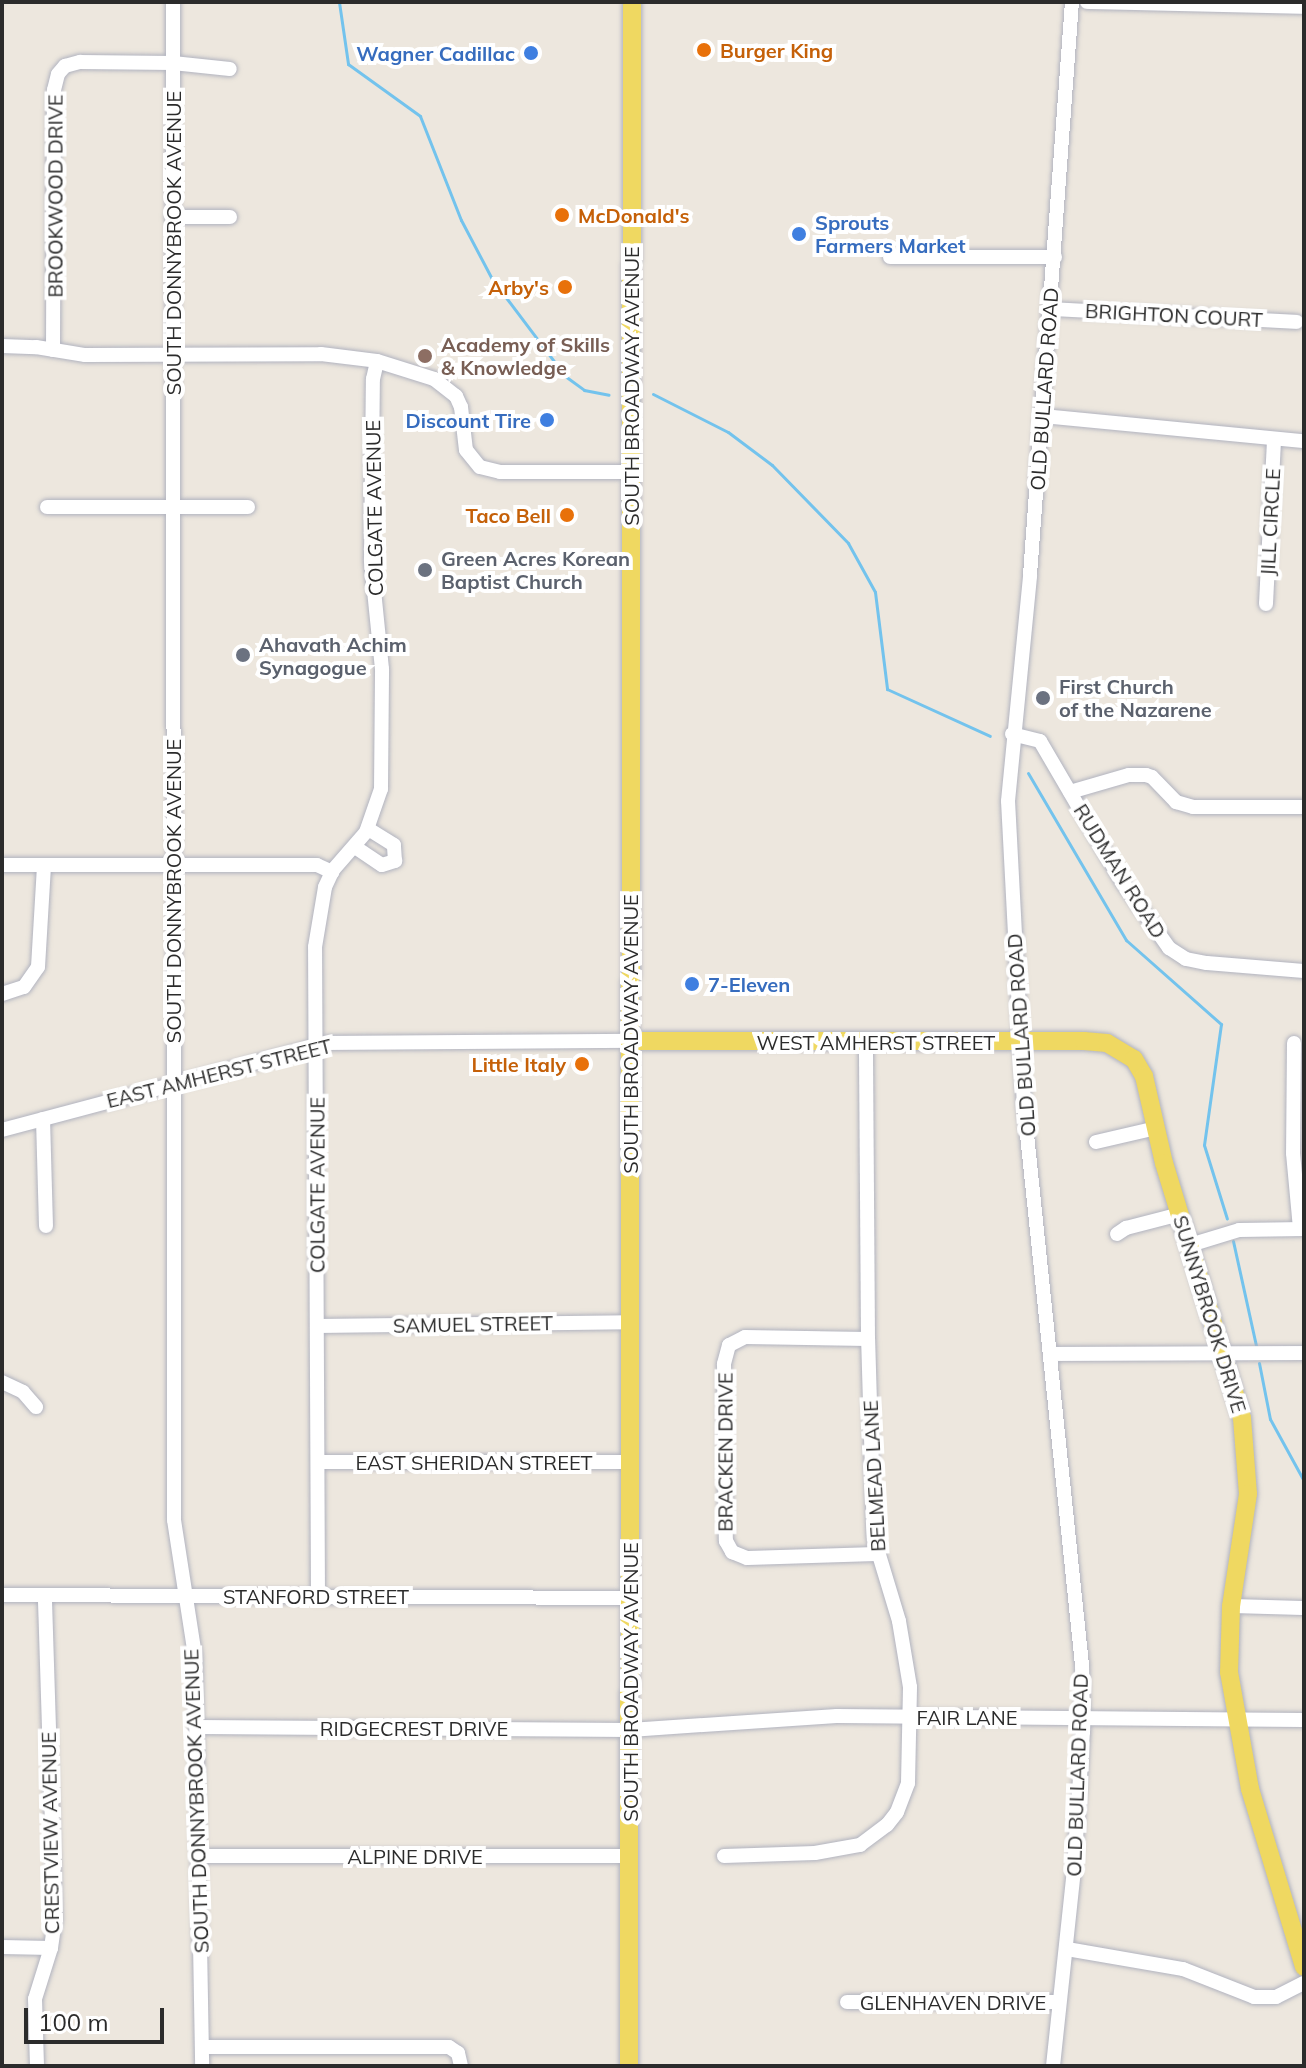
<!DOCTYPE html>
<html>
<head>
<meta charset="utf-8">
<style>
  body { margin:0 }
  #map { position:relative; width:1306px; height:2068px; overflow:hidden; background:#ede7de; font-family:Mulish,sans-serif }
  div>[style] { position:absolute }
  [style*='--x'] { left:calc(var(--x)*1px); top:calc(var(--y)*1px); width:calc(var(--w)*1px); rotate:calc(var(--a)*1deg) }
  .stream>* { height:3px; margin:-1.5px; padding:0 1.5px; transform-origin:1.5px; border-radius:1.5px; background:#73c3ed }
  .roads { filter:drop-shadow(0 0 2px #b1b3bf) drop-shadow(0 0 2px #b1b3bf) }
  .minor>* { height:14px; margin:-7px; padding:0 7px; transform-origin:7px; border-radius:7px; background:#fff }
  .major>* { height:18px; margin:-9px; padding:0 9px; transform-origin:9px; border-radius:9px; background:#efd861 }
  .dots>* { width:22px; height:22px; translate:-50% -50%; box-sizing:border-box; border:4px solid #fff; border-radius:50% }
  span { translate:-50% -50%; white-space:nowrap; text-align:center; line-height:1.15; -webkit-text-stroke:8px #fff; paint-order:stroke }
  .food-label { font-size:20px; color:#c56008; font-weight:700 }
  .left { translate:0 -50%; text-align:left }
  .right { translate:-100% -50%; text-align:right }
  .shop-label { font-size:20px; color:#366cbe; font-weight:700 }
  .street-label { font-size:20px; color:#2b2b2b }
  .education-label { font-size:20px; color:#785e54; font-weight:700 }
  .worship-label { font-size:20px; color:#5b616d; font-weight:700 }
  .frame { position:absolute; inset:0; border:4px solid #2b2b2b; pointer-events:none }
  .scale { position:absolute; left:24px; top:2008px; width:140px; height:36px; box-sizing:border-box; border:4px solid #2b2b2b; border-top:0; padding-left:10px; font-size:24px; line-height:28px; white-space:nowrap; color:#2b2b2b; -webkit-text-stroke:6px #fff; paint-order:stroke }
</style>
</head>
<body>
<div id="map">
  <div class="stream">
    <i style="--x:339;--y:2;--w:63;--a:81.7"></i>
    <i style="--x:348;--y:64;--w:89;--a:35.8"></i>
    <i style="--x:420;--y:116;--w:112;--a:68.5"></i>
    <i style="--x:461;--y:220;--w:67;--a:62.3"></i>
    <i style="--x:492;--y:279;--w:121;--a:53"></i>
    <i style="--x:565;--y:376;--w:24;--a:36"></i>
    <i style="--x:584;--y:390;--w:25;--a:11"></i>
    <i style="--x:653;--y:394;--w:84;--a:26.9"></i>
    <i style="--x:728;--y:432;--w:55;--a:36.9"></i>
    <i style="--x:772;--y:465;--w:109;--a:45.7"></i>
    <i style="--x:848;--y:543;--w:56;--a:61.1"></i>
    <i style="--x:875;--y:592;--w:98;--a:82.9"></i>
    <i style="--x:887;--y:689;--w:113;--a:24.5"></i>
    <i style="--x:1028;--y:773;--w:194;--a:59.6"></i>
    <i style="--x:1126;--y:940;--w:127;--a:41.5"></i>
    <i style="--x:1221;--y:1024;--w:122;--a:98"></i>
    <i style="--x:1204;--y:1145;--w:77;--a:72.7"></i>
    <i style="--x:1233;--y:1241;--w:107;--a:77.6"></i>
    <i style="--x:1259;--y:1363;--w:57;--a:78.9"></i>
    <i style="--x:1270;--y:1419;--w:71;--a:61.3"></i>
  </div>
  <div class="roads">
    <div class="minor">
      <i style="--x:173;--y:2;--w:1518;--a:89.96"></i>
      <i style="--x:174;--y:1520;--w:138;--a:81.2"></i>
      <i style="--x:195;--y:1656;--w:410;--a:89"></i>
      <i style="--x:1087;--y:2;--w:217;--a:1.3"></i>
      <i style="--x:172;--y:217;--w:58;--a:0"></i>
      <i style="--x:890;--y:257;--w:165;--a:0"></i>
      <i style="--x:1051;--y:309;--w:246;--a:3"></i>
      <i style="--x:2;--y:346;--w:34;--a:2"></i>
      <i style="--x:36;--y:347;--w:50;--a:9.3"></i>
      <i style="--x:85;--y:355;--w:236;--a:-0.2"></i>
      <i style="--x:321;--y:354;--w:56;--a:7.1"></i>
      <i style="--x:377;--y:361;--w:60;--a:17.5"></i>
      <i style="--x:434;--y:379;--w:28;--a:38"></i>
      <i style="--x:456;--y:396;--w:12;--a:66"></i>
      <i style="--x:461;--y:407;--w:43;--a:83.4"></i>
      <i style="--x:466;--y:450;--w:22;--a:51"></i>
      <i style="--x:480;--y:467;--w:21;--a:14"></i>
      <i style="--x:500;--y:472;--w:131;--a:0"></i>
      <i style="--x:53;--y:350;--w:260;--a:-89.8"></i>
      <i style="--x:54;--y:90;--w:16;--a:-76"></i>
      <i style="--x:58;--y:74;--w:11;--a:-49"></i>
      <i style="--x:65;--y:66;--w:16;--a:-15"></i>
      <i style="--x:80;--y:62;--w:93;--a:0.6"></i>
      <i style="--x:173;--y:63;--w:57;--a:6"></i>
      <i style="--x:1042;--y:416;--w:263;--a:5.5"></i>
      <i style="--x:47;--y:507;--w:201;--a:0"></i>
      <i style="--x:1266;--y:604;--w:165;--a:-87.2"></i>
      <i style="--x:1012;--y:734;--w:29;--a:14"></i>
      <i style="--x:1040;--y:741;--w:164;--a:59.7"></i>
      <i style="--x:1123;--y:883;--w:80;--a:54.7"></i>
      <i style="--x:1169;--y:948;--w:20;--a:33"></i>
      <i style="--x:1186;--y:959;--w:21;--a:11"></i>
      <i style="--x:1207;--y:963;--w:97;--a:4.7"></i>
      <i style="--x:1070;--y:792;--w:61;--a:-16.1"></i>
      <i style="--x:1129;--y:775;--w:17;--a:0"></i>
      <i style="--x:1146;--y:775;--w:6;--a:18"></i>
      <i style="--x:1152;--y:777;--w:35;--a:46"></i>
      <i style="--x:1176;--y:802;--w:18;--a:16"></i>
      <i style="--x:1193;--y:807;--w:111;--a:0"></i>
      <i style="--x:355;--y:847;--w:32;--a:34"></i>
      <i style="--x:382;--y:865;--w:14;--a:-17"></i>
      <i style="--x:395;--y:861;--w:16;--a:-94"></i>
      <i style="--x:394;--y:845;--w:31;--a:-148"></i>
      <i style="--x:2;--y:865;--w:315;--a:0"></i>
      <i style="--x:317;--y:865;--w:17;--a:25"></i>
      <i style="--x:2;--y:994;--w:23;--a:-18"></i>
      <i style="--x:24;--y:987;--w:24;--a:-55"></i>
      <i style="--x:38;--y:967;--w:102;--a:-86.6"></i>
      <i style="--x:1294;--y:1043;--w:110;--a:90.5"></i>
      <i style="--x:1293;--y:1153;--w:76;--a:84.7"></i>
      <i style="--x:43;--y:1119;--w:107;--a:88.4"></i>
      <i style="--x:2;--y:1130;--w:339;--a:-14.9"></i>
      <i style="--x:330;--y:1043;--w:301;--a:-0.4"></i>
      <i style="--x:1096;--y:1142;--w:62;--a:-13.1"></i>
      <i style="--x:1117;--y:1234;--w:11;--a:-34"></i>
      <i style="--x:1126;--y:1228;--w:56;--a:-14.5"></i>
      <i style="--x:1190;--y:1245;--w:51;--a:-17"></i>
      <i style="--x:1239;--y:1230;--w:65;--a:-0.9"></i>
      <i style="--x:317;--y:1326;--w:313;--a:-0.7"></i>
      <i style="--x:868;--y:1339;--w:123;--a:-179.1"></i>
      <i style="--x:745;--y:1337;--w:18;--a:153"></i>
      <i style="--x:729;--y:1345;--w:20;--a:105"></i>
      <i style="--x:724;--y:1364;--w:177;--a:89.4"></i>
      <i style="--x:726;--y:1541;--w:13;--a:61"></i>
      <i style="--x:732;--y:1552;--w:16;--a:22"></i>
      <i style="--x:747;--y:1558;--w:130;--a:-1.8"></i>
      <i style="--x:1050;--y:1354;--w:254;--a:-0.2"></i>
      <i style="--x:2;--y:1382;--w:23;--a:25"></i>
      <i style="--x:23;--y:1392;--w:20;--a:49"></i>
      <i style="--x:318;--y:1462;--w:312;--a:0"></i>
      <i style="--x:2;--y:1595;--w:629;--a:0.27"></i>
      <i style="--x:318;--y:1597;--w:650;--a:-90.26"></i>
      <i style="--x:315;--y:947;--w:61;--a:-80.5"></i>
      <i style="--x:325;--y:887;--w:19;--a:-65"></i>
      <i style="--x:333;--y:870;--w:50;--a:-49"></i>
      <i style="--x:366;--y:832;--w:46;--a:-70.8"></i>
      <i style="--x:381;--y:789;--w:120;--a:-89.5"></i>
      <i style="--x:382;--y:669;--w:110;--a:-95.8"></i>
      <i style="--x:371;--y:560;--w:181;--a:-89.4"></i>
      <i style="--x:373;--y:379;--w:18;--a:-77"></i>
      <i style="--x:1231;--y:1606;--w:73;--a:1.6"></i>
      <i style="--x:198;--y:1727;--w:432;--a:0.4"></i>
      <i style="--x:630;--y:1730;--w:207;--a:-3.9"></i>
      <i style="--x:837;--y:1716;--w:467;--a:0.5"></i>
      <i style="--x:199;--y:1856;--w:431;--a:0"></i>
      <i style="--x:724;--y:1856;--w:91;--a:-1.9"></i>
      <i style="--x:815;--y:1853;--w:46;--a:-10.1"></i>
      <i style="--x:860;--y:1845;--w:34;--a:-37"></i>
      <i style="--x:887;--y:1825;--w:16;--a:-52"></i>
      <i style="--x:897;--y:1812;--w:31;--a:-69"></i>
      <i style="--x:908;--y:1783;--w:96;--a:-88.8"></i>
      <i style="--x:910;--y:1687;--w:67;--a:-99.5"></i>
      <i style="--x:899;--y:1621;--w:87;--a:-106.8"></i>
      <i style="--x:874;--y:1538;--w:199;--a:-91.7"></i>
      <i style="--x:868;--y:1339;--w:297;--a:-90.4"></i>
      <i style="--x:2;--y:1947;--w:49;--a:1.2"></i>
      <i style="--x:1067;--y:1949;--w:118;--a:9.8"></i>
      <i style="--x:1183;--y:1969;--w:76;--a:21.5"></i>
      <i style="--x:1254;--y:1997;--w:22;--a:0"></i>
      <i style="--x:1276;--y:1997;--w:31;--a:-27"></i>
      <i style="--x:847;--y:2002;--w:212;--a:0"></i>
      <i style="--x:202;--y:2047;--w:247;--a:0"></i>
      <i style="--x:449;--y:2047;--w:11;--a:34"></i>
      <i style="--x:458;--y:2053;--w:13;--a:77"></i>
      <i style="--x:37;--y:2066;--w:67;--a:-91.7"></i>
      <i style="--x:35;--y:1999;--w:53;--a:-72.6"></i>
      <i style="--x:51;--y:1948;--w:29;--a:-82"></i>
      <i style="--x:55;--y:1919;--w:321;--a:-91.8"></i>
      <i style="--x:1053;--y:2066;--w:197;--a:-83.9"></i>
      <i style="--x:1074;--y:1870;--w:141;--a:-86.3"></i>
      <i style="--x:1083;--y:1729;--w:64;--a:-90.9"></i>
      <i style="--x:1082;--y:1665;--w:562;--a:-95.92"></i>
      <i style="--x:1024;--y:1106;--w:305;--a:-93"></i>
      <i style="--x:1008;--y:801;--w:227;--a:-84.4"></i>
      <i style="--x:1030;--y:575;--w:575;--a:-85.81"></i>
    </div>
    <div class="major">
      <i style="--x:631;--y:1041;--w:453;--a:0"></i>
      <i style="--x:1084;--y:1041;--w:23;--a:5"></i>
      <i style="--x:1107;--y:1043;--w:31;--a:31"></i>
      <i style="--x:1134;--y:1059;--w:20;--a:60"></i>
      <i style="--x:1144;--y:1076;--w:89;--a:77.1"></i>
      <i style="--x:1164;--y:1163;--w:267;--a:73"></i>
      <i style="--x:1242;--y:1418;--w:76;--a:85.5"></i>
      <i style="--x:1248;--y:1494;--w:113;--a:98.6"></i>
      <i style="--x:1231;--y:1606;--w:66;--a:91.7"></i>
      <i style="--x:1229;--y:1672;--w:119;--a:79.8"></i>
      <i style="--x:1250;--y:1789;--w:186;--a:73.1"></i>
      <i style="--x:629;--y:2066;--w:2064;--a:-89.92"></i>
    </div>
  </div>
  <div class="dots">
    <i style="left:704px;top:50px;background:#e8710a"></i>
    <i style="left:531px;top:53px;background:#3f7fe0"></i>
    <i style="left:562px;top:215px;background:#e8710a"></i>
    <i style="left:799px;top:234px;background:#3f7fe0"></i>
    <i style="left:565px;top:287px;background:#e8710a"></i>
    <i style="left:425px;top:356px;background:#8d6e63"></i>
    <i style="left:547px;top:420px;background:#3f7fe0"></i>
    <i style="left:567px;top:515px;background:#e8710a"></i>
    <i style="left:425px;top:570px;background:#6b7280"></i>
    <i style="left:243px;top:655px;background:#6b7280"></i>
    <i style="left:1043px;top:698px;background:#6b7280"></i>
    <i style="left:692px;top:984px;background:#3f7fe0"></i>
    <i style="left:582px;top:1064px;background:#e8710a"></i>
  </div>
  <div class="food-label">
    <span class="left" style="left:720px;top:50px">Burger King</span>
    <span class="left" style="left:578px;top:215px">McDonald's</span>
    <span class="right" style="left:549px;top:287px">Arby's</span>
    <span class="right" style="left:551px;top:515px">Taco Bell</span>
    <span class="right" style="left:566px;top:1064px">Little Italy</span>
  </div>
  <div class="shop-label">
    <span class="right" style="left:515px;top:53px">Wagner Cadillac</span>
    <span class="left" style="left:815px;top:234px">Sprouts<br>Farmers Market</span>
    <span class="right" style="left:531px;top:420px">Discount Tire</span>
    <span class="left" style="left:708px;top:984px">7-Eleven</span>
  </div>
  <div class="street-label">
    <span style="left:55px;top:196px;rotate:-90deg">BROOKWOOD DRIVE</span>
    <span style="left:173px;top:243px;rotate:-90deg">SOUTH DONNYBROOK AVENUE</span>
    <span style="left:1174px;top:315px;rotate:3deg">BRIGHTON COURT</span>
    <span style="left:631px;top:386px;rotate:-90deg">SOUTH BROADWAY AVENUE</span>
    <span style="left:1044px;top:389px;rotate:-86deg">OLD BULLARD ROAD</span>
    <span style="left:374px;top:508px;rotate:-91deg">COLGATE AVENUE</span>
    <span style="left:1270px;top:522px;rotate:-87deg">JILL CIRCLE</span>
    <span style="left:1120px;top:871px;rotate:58deg">RUDMAN ROAD</span>
    <span style="left:173px;top:891px;rotate:-90deg">SOUTH DONNYBROOK AVENUE</span>
    <span style="left:630px;top:1034px;rotate:-90deg">SOUTH BROADWAY AVENUE</span>
    <span style="left:1021px;top:1035px;rotate:-94deg">OLD BULLARD ROAD</span>
    <span style="left:876px;top:1042px">WEST AMHERST STREET</span>
    <span style="left:219px;top:1073px;rotate:-14deg">EAST AMHERST STREET</span>
    <span style="left:317px;top:1185px;rotate:-90deg">COLGATE AVENUE</span>
    <span style="left:1210px;top:1314px;rotate:73deg">SUNNYBROOK DRIVE</span>
    <span style="left:473px;top:1324px;rotate:-1deg">SAMUEL STREET</span>
    <span style="left:725px;top:1452px;rotate:-90deg">BRACKEN DRIVE</span>
    <span style="left:474px;top:1462px">EAST SHERIDAN STREET</span>
    <span style="left:874px;top:1476px;rotate:-93deg">BELMEAD LANE</span>
    <span style="left:316px;top:1596px">STANFORD STREET</span>
    <span style="left:630px;top:1682px;rotate:-90deg">SOUTH BROADWAY AVENUE</span>
    <span style="left:967px;top:1717px">FAIR LANE</span>
    <span style="left:414px;top:1728px">RIDGECREST DRIVE</span>
    <span style="left:1077px;top:1775px;rotate:-88deg">OLD BULLARD ROAD</span>
    <span style="left:196px;top:1801px;rotate:-92deg">SOUTH DONNYBROOK AVENUE</span>
    <span style="left:50px;top:1833px;rotate:-91deg">CRESTVIEW AVENUE</span>
    <span style="left:415px;top:1856px">ALPINE DRIVE</span>
    <span style="left:953px;top:2002px">GLENHAVEN DRIVE</span>
  </div>
  <div class="education-label">
    <span class="left" style="left:441px;top:356px">Academy of Skills<br>&amp; Knowledge</span>
  </div>
  <div class="worship-label">
    <span class="left" style="left:441px;top:570px">Green Acres Korean<br>Baptist Church</span>
    <span class="left" style="left:259px;top:656px">Ahavath Achim<br>Synagogue</span>
    <span class="left" style="left:1059px;top:698px">First Church<br>of the Nazarene</span>
  </div>
  <div class="frame"></div>
  <div class="scale">100 m</div>
</div>
</body>
</html>
